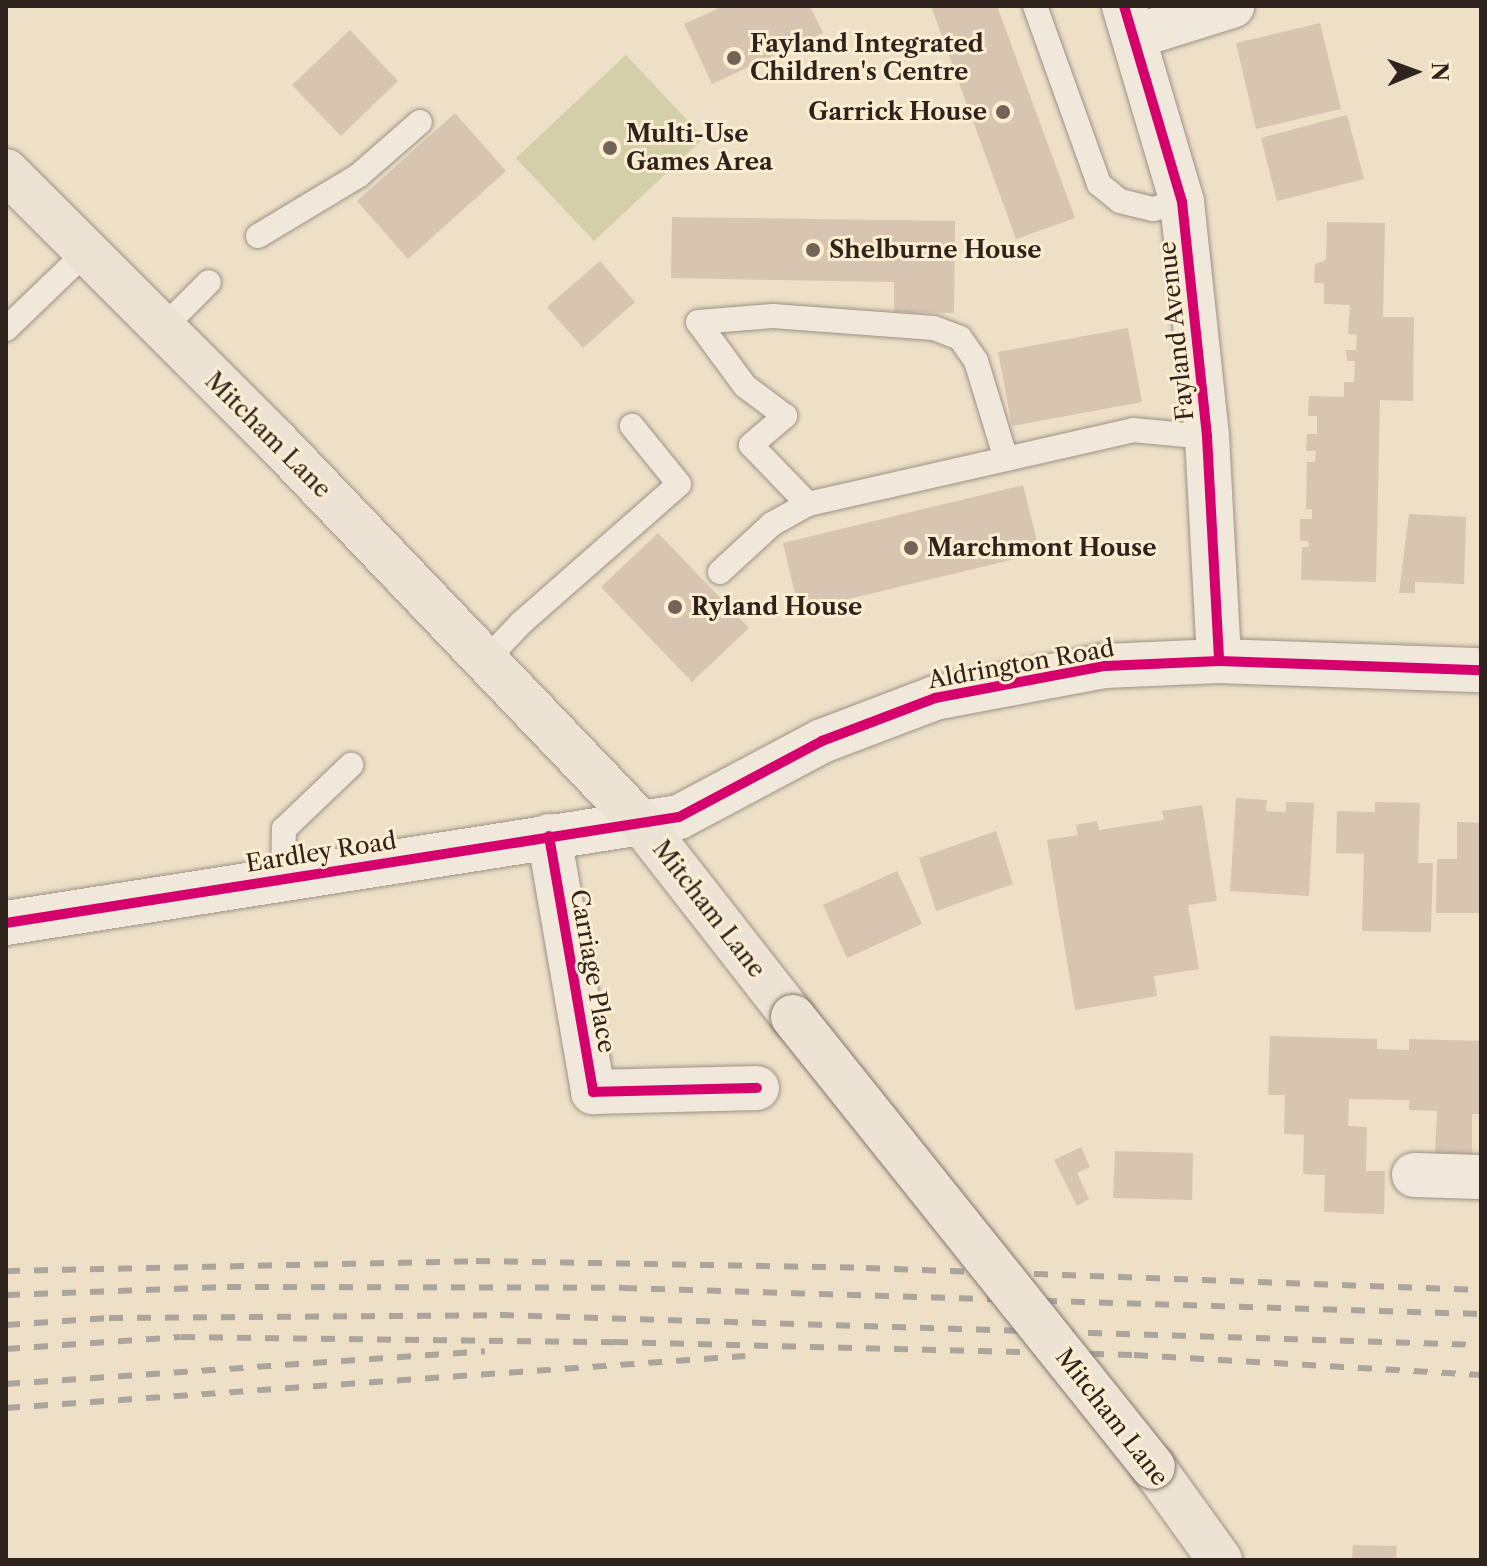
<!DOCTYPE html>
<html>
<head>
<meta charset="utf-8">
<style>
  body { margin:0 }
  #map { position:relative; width:1487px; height:1566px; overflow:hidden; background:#eedfc7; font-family:"Libre Caslon Text",serif }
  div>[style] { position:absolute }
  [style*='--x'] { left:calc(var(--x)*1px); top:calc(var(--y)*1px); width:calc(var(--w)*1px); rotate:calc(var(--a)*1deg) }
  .green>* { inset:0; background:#d3d0a9 }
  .building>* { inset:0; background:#d7c4b1 }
  .roads { filter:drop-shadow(0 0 2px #9c9384) drop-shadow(0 0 2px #9c9384) }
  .lane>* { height:24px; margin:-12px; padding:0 12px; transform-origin:12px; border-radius:12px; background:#efe8db }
  .street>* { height:44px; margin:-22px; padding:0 22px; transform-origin:22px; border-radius:22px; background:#efe8db }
  .secondary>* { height:44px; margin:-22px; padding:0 22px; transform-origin:22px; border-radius:22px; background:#efe8db }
  .primary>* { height:44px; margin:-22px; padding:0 22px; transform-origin:22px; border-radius:22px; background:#ece3d5 }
  .rail>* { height:6px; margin-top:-3px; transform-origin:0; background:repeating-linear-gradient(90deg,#aca59b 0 14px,transparent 0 28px) }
  .bridges { filter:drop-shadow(0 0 2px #82796d) drop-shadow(0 0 2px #82796d) }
  .primary-bridge>* { height:44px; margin:-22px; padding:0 22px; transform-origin:22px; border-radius:22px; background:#ece3d5 }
  .cycleway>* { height:10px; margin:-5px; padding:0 5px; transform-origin:5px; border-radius:5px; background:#d6006c }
  .dots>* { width:22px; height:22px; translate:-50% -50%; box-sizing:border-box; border:4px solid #feedd0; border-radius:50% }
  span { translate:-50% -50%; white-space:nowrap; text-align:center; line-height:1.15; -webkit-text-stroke:6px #feedd0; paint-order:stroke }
  .poi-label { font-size:24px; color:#2f241d; font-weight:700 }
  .left { translate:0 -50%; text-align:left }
  .right { translate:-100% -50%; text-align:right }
  .street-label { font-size:24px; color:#2f241d }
  .frame { position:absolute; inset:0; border:8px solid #2f241d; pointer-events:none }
  .north { position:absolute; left:1375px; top:32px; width:80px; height:80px; -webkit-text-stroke:6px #feedd0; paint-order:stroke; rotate:89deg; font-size:22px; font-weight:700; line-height:32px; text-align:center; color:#2f241d }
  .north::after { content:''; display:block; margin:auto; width:28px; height:36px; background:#2f241d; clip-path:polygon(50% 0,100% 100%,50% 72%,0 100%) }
</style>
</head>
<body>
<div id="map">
  <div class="green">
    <i style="clip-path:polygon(626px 55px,704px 138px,594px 241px,516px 158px)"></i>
  </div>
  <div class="building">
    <i style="clip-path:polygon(724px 6px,810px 6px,823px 33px,712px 84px,684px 24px)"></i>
    <i style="clip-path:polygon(931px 6px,997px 6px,1075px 218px,1016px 239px)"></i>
    <i style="clip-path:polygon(1320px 23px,1341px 109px,1256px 129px,1236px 43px)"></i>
    <i style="clip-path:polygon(350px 30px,398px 81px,341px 136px,292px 85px)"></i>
    <i style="clip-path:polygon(455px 113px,506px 171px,408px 259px,357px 201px)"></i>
    <i style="clip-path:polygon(1347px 115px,1364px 179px,1277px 201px,1261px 138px)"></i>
    <i style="clip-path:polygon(672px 217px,955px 221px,954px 313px,894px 312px,894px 282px,671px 278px)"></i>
    <i style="clip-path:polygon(1327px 222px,1385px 223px,1383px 317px,1414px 317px,1413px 401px,1380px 400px,1376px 582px,1301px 580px,1302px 547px,1309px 547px,1308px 541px,1300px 541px,1300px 519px,1312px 519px,1312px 509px,1306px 509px,1307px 462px,1315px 462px,1316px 451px,1306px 451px,1307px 434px,1317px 434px,1317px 416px,1308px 416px,1309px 396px,1344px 397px,1344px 382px,1354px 382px,1355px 361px,1347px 361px,1346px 350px,1356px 350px,1357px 335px,1348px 334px,1350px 305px,1324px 304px,1324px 283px,1314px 283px,1315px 264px,1326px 260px)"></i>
    <i style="clip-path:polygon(600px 261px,635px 302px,583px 348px,547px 307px)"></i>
    <i style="clip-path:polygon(1128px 328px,1142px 402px,1012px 426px,998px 352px)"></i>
    <i style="clip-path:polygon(1023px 485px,1040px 553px,799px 611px,783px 543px)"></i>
    <i style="clip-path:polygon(1409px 514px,1466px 517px,1464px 584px,1415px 582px,1415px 593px,1399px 593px)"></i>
    <i style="clip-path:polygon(658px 533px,749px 628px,692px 682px,601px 587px)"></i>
    <i style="clip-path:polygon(1236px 798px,1267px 800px,1266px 811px,1286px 812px,1286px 802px,1314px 803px,1309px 896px,1230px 891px)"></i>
    <i style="clip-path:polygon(1375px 802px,1420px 803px,1418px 863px,1433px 863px,1431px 932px,1362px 931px,1364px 854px,1336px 853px,1337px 811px,1375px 812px)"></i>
    <i style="clip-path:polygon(1202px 805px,1217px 901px,1188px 905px,1199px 969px,1154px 976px,1157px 996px,1075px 1010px,1047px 840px,1078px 835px,1076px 825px,1097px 821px,1099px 830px,1164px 820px,1162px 811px)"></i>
    <i style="clip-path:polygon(1457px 822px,1481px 823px,1481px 913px,1436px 913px,1437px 859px,1457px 859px)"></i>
    <i style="clip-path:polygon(996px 831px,1013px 884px,936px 911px,919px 858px)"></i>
    <i style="clip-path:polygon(897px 871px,922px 924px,847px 958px,823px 905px)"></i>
    <i style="clip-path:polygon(1270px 1036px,1377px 1039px,1377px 1049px,1409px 1050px,1409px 1039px,1481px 1041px,1481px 1114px,1472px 1114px,1472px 1154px,1435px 1153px,1437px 1111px,1409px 1110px,1409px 1100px,1349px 1099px,1348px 1126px,1367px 1127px,1366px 1171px,1385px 1171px,1384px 1214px,1324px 1212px,1325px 1175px,1303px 1174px,1304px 1135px,1284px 1134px,1285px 1095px,1268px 1095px)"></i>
    <i style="clip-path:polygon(1081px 1147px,1090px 1167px,1077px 1173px,1089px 1199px,1077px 1206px,1054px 1160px)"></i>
    <i style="clip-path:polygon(1115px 1151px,1193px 1153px,1192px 1200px,1113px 1198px)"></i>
    <i style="clip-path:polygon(1353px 1545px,1397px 1546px,1396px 1560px,1352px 1560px)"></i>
  </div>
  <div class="roads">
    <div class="lane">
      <i style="--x:1035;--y:6;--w:189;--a:70.2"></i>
      <i style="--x:1099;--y:184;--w:27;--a:39"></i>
      <i style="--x:1120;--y:201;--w:34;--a:14"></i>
      <i style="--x:1153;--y:209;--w:30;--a:-14"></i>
      <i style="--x:258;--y:236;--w:117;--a:-31"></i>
      <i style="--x:358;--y:176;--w:82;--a:-41.1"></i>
      <i style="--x:6;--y:329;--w:111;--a:-43.9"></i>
      <i style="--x:162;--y:329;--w:66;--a:-45"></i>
      <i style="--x:808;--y:504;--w:82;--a:-134"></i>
      <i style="--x:751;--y:445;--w:45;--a:-40.5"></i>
      <i style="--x:785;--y:416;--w:50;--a:-143.1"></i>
      <i style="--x:745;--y:386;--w:79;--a:-126.3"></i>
      <i style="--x:698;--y:322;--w:75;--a:-4.6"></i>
      <i style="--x:773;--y:316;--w:161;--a:4.3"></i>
      <i style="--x:934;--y:328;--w:28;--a:21"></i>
      <i style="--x:960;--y:338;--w:28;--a:55"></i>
      <i style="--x:976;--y:361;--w:102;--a:73"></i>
      <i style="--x:720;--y:572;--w:71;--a:-42.7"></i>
      <i style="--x:772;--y:524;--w:41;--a:-29.1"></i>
      <i style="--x:808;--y:504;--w:333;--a:-12.8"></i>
      <i style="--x:1133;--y:430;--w:74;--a:5.4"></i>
      <i style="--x:486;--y:660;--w:51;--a:-46.6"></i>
      <i style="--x:521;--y:623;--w:210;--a:-41.3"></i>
      <i style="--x:679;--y:484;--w:75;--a:-129"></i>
      <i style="--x:283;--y:879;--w:50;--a:-88.9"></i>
      <i style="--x:284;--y:829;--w:93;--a:-43.7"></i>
    </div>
    <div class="street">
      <i style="--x:1124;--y:6;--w:204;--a:73.5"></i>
      <i style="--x:1182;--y:202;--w:236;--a:83.9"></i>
      <i style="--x:1207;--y:437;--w:224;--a:86.9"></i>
      <i style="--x:1136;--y:36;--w:101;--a:-17.4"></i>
      <i style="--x:549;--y:836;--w:260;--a:80.2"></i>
      <i style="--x:593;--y:1092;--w:164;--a:-1.4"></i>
      <i style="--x:1414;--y:1175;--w:67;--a:1.7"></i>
    </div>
    <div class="secondary">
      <i style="--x:6;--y:923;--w:681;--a:-8.95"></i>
      <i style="--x:679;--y:817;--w:162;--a:-28"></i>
      <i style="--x:822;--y:741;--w:121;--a:-20.8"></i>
      <i style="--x:935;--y:698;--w:173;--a:-10.7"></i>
      <i style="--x:1105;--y:666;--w:114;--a:-2.5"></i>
      <i style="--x:1219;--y:661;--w:262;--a:2"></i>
    </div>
    <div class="primary">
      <i style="--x:6;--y:171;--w:383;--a:45"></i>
      <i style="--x:277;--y:442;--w:530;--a:46.3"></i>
      <i style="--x:643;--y:825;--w:244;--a:52"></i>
      <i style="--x:1153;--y:1467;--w:115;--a:54.2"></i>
    </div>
  </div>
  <div class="rail">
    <i style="--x:6;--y:1271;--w:470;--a:-1.2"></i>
    <i style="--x:476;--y:1261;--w:390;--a:1"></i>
    <i style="--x:866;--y:1268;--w:615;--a:2.05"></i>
    <i style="--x:6;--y:1295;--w:221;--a:-2.1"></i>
    <i style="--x:227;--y:1287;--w:396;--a:0.1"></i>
    <i style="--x:623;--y:1288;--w:858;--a:1.74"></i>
    <i style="--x:6;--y:1325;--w:103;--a:-3.9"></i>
    <i style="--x:109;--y:1318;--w:391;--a:-0.4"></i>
    <i style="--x:500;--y:1315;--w:981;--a:1.75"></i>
    <i style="--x:6;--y:1349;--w:175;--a:-3.9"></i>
    <i style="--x:181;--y:1337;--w:433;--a:0.7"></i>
    <i style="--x:614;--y:1342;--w:520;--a:1.43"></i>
    <i style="--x:1134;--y:1355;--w:348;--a:3.3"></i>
    <i style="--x:6;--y:1384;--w:480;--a:-3.9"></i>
    <i style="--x:6;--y:1408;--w:741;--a:-4.03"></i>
  </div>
  <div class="bridges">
    <div class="primary-bridge">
      <i style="--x:793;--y:1017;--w:576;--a:51.34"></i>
    </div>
  </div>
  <div class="cycleway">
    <i style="--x:1124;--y:6;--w:204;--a:73.5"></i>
    <i style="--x:1182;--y:202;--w:236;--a:83.9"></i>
    <i style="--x:1207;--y:437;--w:224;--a:86.9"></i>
    <i style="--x:549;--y:836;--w:260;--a:80.2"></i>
    <i style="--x:593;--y:1092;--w:164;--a:-1.4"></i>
    <i style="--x:6;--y:923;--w:681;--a:-8.95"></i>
    <i style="--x:679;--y:817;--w:162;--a:-28"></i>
    <i style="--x:822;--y:741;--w:121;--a:-20.8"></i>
    <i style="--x:935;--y:698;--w:173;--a:-10.7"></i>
    <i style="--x:1105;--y:666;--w:114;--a:-2.5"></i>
    <i style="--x:1219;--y:661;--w:262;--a:2"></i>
  </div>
  <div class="dots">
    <i style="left:734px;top:58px;background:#726558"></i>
    <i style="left:1003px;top:112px;background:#726558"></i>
    <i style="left:610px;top:148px;background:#726558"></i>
    <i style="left:813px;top:250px;background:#726558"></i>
    <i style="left:911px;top:548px;background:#726558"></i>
    <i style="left:675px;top:607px;background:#726558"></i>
  </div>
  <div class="poi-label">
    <span class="left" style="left:750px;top:58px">Fayland Integrated<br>Children's Centre</span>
    <span class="right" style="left:987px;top:112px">Garrick House</span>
    <span class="left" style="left:626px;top:148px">Multi-Use<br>Games Area</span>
    <span class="left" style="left:829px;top:250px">Shelburne House</span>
    <span class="left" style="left:927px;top:548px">Marchmont House</span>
    <span class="left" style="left:691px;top:607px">Ryland House</span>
  </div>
  <div class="street-label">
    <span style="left:1176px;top:331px;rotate:-96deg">Fayland Avenue</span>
    <span style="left:268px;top:435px;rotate:45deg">Mitcham Lane</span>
    <span style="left:1021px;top:664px;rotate:-10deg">Aldrington Road</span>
    <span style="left:321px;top:852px;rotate:-9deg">Eardley Road</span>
    <span style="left:709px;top:909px;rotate:52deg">Mitcham Lane</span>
    <span style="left:593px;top:971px;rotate:80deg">Carriage Place</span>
    <span style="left:1112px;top:1417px;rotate:52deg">Mitcham Lane</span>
  </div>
  <div class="frame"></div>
  <div class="north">N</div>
</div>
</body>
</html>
